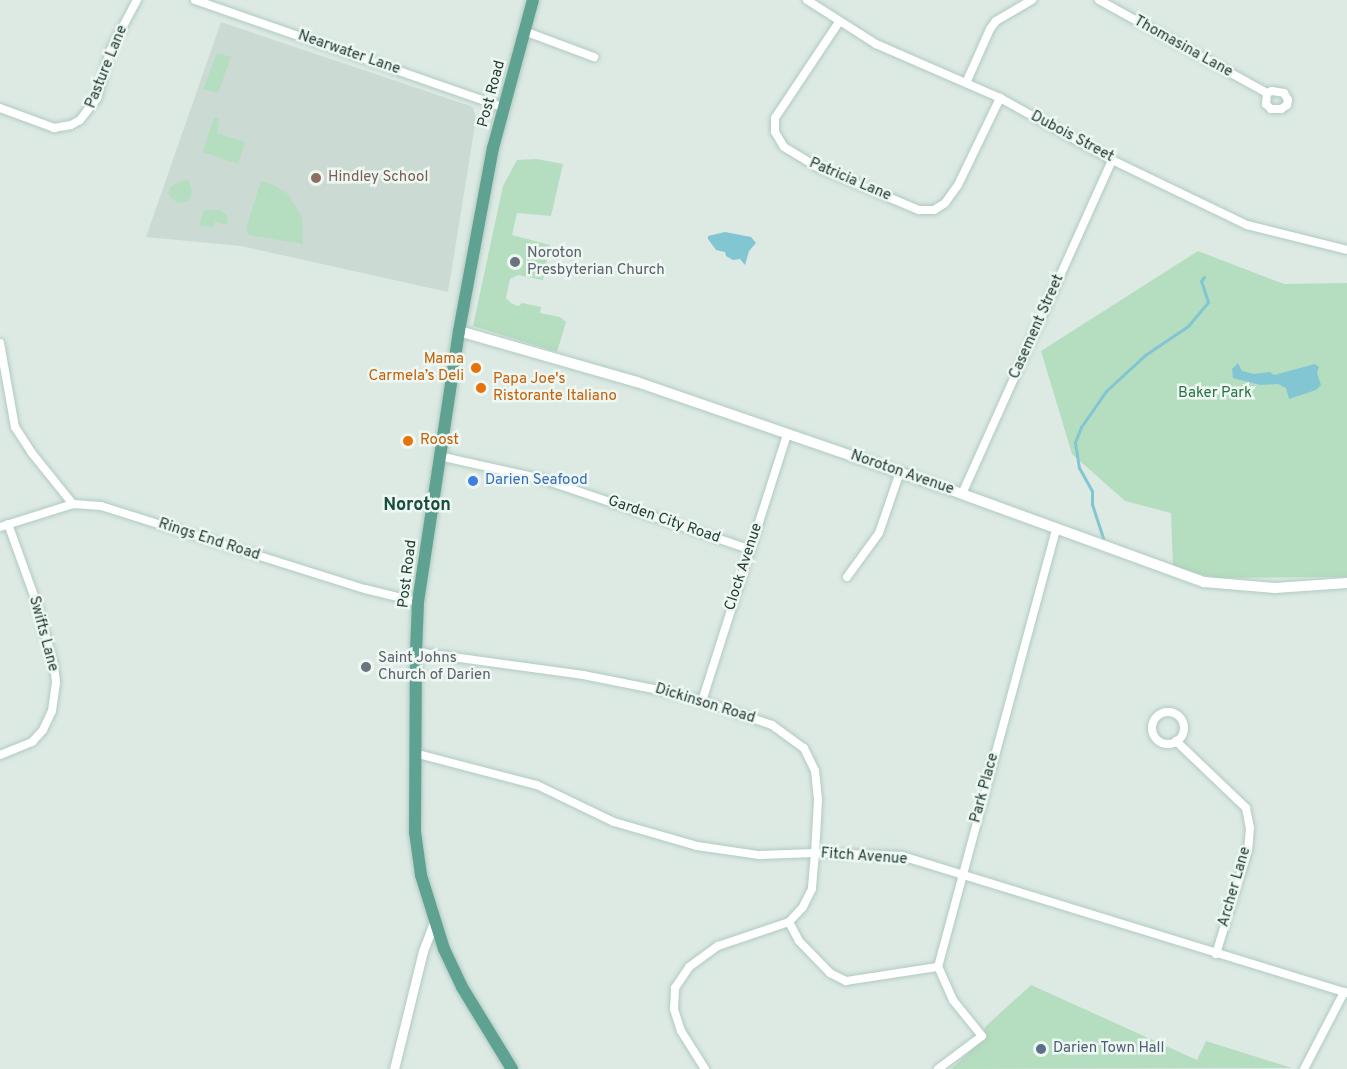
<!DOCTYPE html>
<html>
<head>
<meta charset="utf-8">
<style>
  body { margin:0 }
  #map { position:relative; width:1347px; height:1069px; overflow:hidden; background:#ddeae4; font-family:Overpass,sans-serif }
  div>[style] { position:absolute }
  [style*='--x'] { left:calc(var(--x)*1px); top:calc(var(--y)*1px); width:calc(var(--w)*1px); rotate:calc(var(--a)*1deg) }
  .built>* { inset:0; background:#cbdad3 }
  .green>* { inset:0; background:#b5ddbf }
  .water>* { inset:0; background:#82c6d3 }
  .stream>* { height:3px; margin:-1.5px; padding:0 1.5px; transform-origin:1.5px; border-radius:1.5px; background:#82c6d3 }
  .roads { filter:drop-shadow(0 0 2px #b0cac1) drop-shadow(0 0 2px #b0cac1) }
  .minor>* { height:8px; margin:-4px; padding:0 4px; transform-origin:4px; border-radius:4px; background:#fff }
  .minor>.ring { margin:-4px; padding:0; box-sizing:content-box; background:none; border:8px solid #fff; border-radius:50% }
  .tertiary>* { height:9px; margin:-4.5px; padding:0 4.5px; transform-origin:4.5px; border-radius:4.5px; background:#fff }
  .secondary>* { height:10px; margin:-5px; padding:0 5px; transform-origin:5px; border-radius:5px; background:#fff }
  .primary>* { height:12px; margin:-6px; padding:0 6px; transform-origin:6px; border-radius:6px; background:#5fa291 }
  .dots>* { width:16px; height:16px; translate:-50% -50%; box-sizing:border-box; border:3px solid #eef7f2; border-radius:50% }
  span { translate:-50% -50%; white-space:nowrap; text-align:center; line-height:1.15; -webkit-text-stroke:5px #eef7f2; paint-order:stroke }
  .street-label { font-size:15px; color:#1e3a32 }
  .education-label { font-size:15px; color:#785e54 }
  .left { translate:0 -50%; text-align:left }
  .worship-label { font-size:15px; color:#5b616d }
  .food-label { font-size:15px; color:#c56008 }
  .right { translate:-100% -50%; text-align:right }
  .park-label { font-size:15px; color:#277244 }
  .shop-label { font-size:15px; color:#366cbe }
  .service-label { font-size:15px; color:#4e5e75 }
  .quarter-label { font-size:18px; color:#1a4c40; font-weight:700 }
</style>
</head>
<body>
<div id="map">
  <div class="built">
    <i style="clip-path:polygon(221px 22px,473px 107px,476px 119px,448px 292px,241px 246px,146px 237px)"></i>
  </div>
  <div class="green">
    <i style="clip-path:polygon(217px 53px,231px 57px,218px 93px,203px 89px)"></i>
    <i style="clip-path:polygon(214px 117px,219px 119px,217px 133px,245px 142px,238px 164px,203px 152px)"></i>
    <i style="clip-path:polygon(536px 159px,563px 164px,551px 216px,517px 213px,512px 235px,550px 245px,543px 280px,518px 275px,510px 279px,506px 298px,512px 304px,519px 306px,522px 303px,541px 307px,540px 313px,560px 317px,566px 322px,557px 352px,473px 326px,503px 186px,517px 160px)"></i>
    <i style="clip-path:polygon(188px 179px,192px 191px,190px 200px,177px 203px,168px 194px,171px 186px)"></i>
    <i style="clip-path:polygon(261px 181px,274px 185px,288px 194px,302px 217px,303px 244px,249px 235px,246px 228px)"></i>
    <i style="clip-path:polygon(204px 210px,220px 210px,227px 215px,228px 225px,215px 222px,213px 227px,199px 225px)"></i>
    <i style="clip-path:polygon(1198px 251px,1284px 284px,1347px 283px,1347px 577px,1217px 578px,1173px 568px,1171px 513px,1125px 501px,1072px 454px,1041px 351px)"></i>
    <i style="clip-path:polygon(1031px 985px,1197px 1060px,1206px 1041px,1292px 1068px,951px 1069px,976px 1046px,986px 1026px)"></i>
  </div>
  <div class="water">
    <i style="clip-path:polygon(725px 232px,751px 237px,756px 243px,749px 251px,745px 265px,740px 259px,733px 260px,726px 256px,725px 252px,716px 250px,708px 239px,708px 236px)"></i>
    <i style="clip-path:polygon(1238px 363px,1242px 371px,1254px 374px,1270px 372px,1274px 375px,1315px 364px,1319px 367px,1317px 373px,1321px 385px,1316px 390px,1289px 399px,1286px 388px,1278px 384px,1260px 385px,1233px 378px,1232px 369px)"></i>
  </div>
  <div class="stream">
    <i style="--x:1103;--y:538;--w:36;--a:-108"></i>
    <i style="--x:1092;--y:504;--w:13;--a:-90"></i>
    <i style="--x:1092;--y:491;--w:26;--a:-119"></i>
    <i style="--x:1079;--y:468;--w:26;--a:-99"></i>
    <i style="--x:1075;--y:442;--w:16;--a:-68"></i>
    <i style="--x:1081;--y:427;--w:44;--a:-55.2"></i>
    <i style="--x:1106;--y:391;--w:53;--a:-42.7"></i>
    <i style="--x:1145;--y:355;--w:52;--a:-34"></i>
    <i style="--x:1188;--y:326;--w:25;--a:-50"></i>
    <i style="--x:1204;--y:307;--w:6;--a:-51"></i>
    <i style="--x:1208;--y:302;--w:22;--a:-108"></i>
    <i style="--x:1201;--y:281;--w:5;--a:-53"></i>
  </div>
  <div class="roads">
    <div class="minor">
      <i style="--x:195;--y:0;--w:326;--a:19.2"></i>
      <i style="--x:807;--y:0;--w:82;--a:32.5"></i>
      <i style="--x:876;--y:44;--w:135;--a:23.5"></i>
      <i style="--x:1000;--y:98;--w:128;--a:29"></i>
      <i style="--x:1112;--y:160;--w:150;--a:25.7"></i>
      <i style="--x:1247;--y:225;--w:103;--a:14"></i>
      <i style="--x:1099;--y:0;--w:192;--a:29"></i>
      <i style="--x:1267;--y:93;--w:5;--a:-22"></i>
      <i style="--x:1272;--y:91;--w:12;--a:9"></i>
      <i style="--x:1284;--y:93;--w:8;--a:60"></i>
      <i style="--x:1288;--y:100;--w:5;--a:101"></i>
      <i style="--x:1287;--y:105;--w:7;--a:146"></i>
      <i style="--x:1281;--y:109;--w:10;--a:180"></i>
      <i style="--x:1271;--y:109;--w:7;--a:-135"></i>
      <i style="--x:1266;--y:104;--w:11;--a:-85"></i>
      <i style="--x:839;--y:22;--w:115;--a:123.7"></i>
      <i style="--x:775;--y:118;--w:14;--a:90"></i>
      <i style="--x:775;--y:132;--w:17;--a:59"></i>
      <i style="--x:784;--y:147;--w:39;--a:31"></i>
      <i style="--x:817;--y:167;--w:111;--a:22.9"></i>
      <i style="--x:919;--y:210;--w:15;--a:0"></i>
      <i style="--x:934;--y:210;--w:13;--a:-32"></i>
      <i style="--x:945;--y:203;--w:22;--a:-54"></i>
      <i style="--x:958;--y:185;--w:97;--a:-64.2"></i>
      <i style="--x:524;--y:31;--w:75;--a:20.4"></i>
      <i style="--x:966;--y:83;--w:59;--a:-66"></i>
      <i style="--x:990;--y:29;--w:10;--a:-53"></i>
      <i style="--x:996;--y:21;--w:42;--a:-30.3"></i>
      <i style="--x:0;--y:108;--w:58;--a:20.3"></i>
      <i style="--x:54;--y:128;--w:17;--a:-10"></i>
      <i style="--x:71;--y:125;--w:10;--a:-29"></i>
      <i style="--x:80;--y:120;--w:28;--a:-52"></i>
      <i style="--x:97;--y:98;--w:49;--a:-74.5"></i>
      <i style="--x:110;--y:51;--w:58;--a:-62.1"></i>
      <i style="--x:0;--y:343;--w:85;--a:79.9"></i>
      <i style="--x:15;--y:427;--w:30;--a:57"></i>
      <i style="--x:31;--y:452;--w:67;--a:51.1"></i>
      <i style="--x:439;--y:456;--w:106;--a:12.6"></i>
      <i style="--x:542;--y:479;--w:219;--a:18.7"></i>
      <i style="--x:962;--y:494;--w:366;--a:-65.8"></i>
      <i style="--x:0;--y:527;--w:77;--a:-17.5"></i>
      <i style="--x:73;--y:504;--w:28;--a:4"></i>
      <i style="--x:101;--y:506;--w:277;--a:17.5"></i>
      <i style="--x:365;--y:589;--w:55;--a:13.8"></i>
      <i style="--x:847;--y:577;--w:54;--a:-54"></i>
      <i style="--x:879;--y:533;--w:65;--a:-71"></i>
      <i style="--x:416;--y:652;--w:169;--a:7.8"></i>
      <i style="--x:583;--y:675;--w:72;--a:11.2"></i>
      <i style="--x:654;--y:689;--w:49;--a:14"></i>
      <i style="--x:702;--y:701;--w:74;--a:18.9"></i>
      <i style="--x:772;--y:725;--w:39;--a:36"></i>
      <i style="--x:804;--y:748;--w:25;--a:64"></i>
      <i style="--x:815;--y:771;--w:29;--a:84"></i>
      <i style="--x:818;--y:800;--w:53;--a:93.2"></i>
      <i style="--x:815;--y:853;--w:36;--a:95"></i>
      <i style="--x:812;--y:889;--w:20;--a:117"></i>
      <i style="--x:803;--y:907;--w:21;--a:133"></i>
      <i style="--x:702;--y:701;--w:280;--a:-72.3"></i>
      <i class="ring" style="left:1152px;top:712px;width:24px;height:24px"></i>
      <i style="--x:1176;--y:741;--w:97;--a:43.7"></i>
      <i style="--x:1246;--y:808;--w:20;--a:79"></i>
      <i style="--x:1250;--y:828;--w:22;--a:95"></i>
      <i style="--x:1248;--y:850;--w:109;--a:107.1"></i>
      <i style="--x:414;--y:753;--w:127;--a:14.6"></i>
      <i style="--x:537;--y:785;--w:85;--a:25.7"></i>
      <i style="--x:614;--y:822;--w:86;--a:16.1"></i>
      <i style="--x:697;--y:846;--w:63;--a:8.3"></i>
      <i style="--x:759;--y:855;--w:56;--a:-2"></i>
      <i style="--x:815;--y:853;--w:87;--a:2"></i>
      <i style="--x:902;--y:856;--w:466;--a:17.1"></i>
      <i style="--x:0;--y:755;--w:35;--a:-22"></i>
      <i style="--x:32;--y:742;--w:16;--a:-47"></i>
      <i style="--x:43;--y:730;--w:21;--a:-65"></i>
      <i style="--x:52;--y:711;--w:29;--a:-82"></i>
      <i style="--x:56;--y:682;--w:17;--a:-97"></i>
      <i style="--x:54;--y:665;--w:63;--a:-105.6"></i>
      <i style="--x:37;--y:604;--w:85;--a:-109.9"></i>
      <i style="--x:705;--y:1069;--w:45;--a:-122.3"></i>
      <i style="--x:681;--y:1031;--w:23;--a:-108"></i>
      <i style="--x:674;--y:1009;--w:21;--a:-87"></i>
      <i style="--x:675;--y:988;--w:25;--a:-56"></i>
      <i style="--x:689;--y:967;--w:36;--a:-36"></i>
      <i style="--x:718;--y:946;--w:75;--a:-18.7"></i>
      <i style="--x:789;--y:922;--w:21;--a:62"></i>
      <i style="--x:799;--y:941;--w:45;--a:45.9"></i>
      <i style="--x:830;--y:973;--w:18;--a:27"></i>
      <i style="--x:846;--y:981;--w:93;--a:-8.7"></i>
      <i style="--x:938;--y:1069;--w:55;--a:-36.9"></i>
      <i style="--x:982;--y:1036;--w:46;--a:-128.9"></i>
      <i style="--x:953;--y:1000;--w:36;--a:-114"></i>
      <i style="--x:938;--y:967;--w:454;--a:-74.9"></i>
      <i style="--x:1304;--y:1069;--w:87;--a:-62.5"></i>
    </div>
    <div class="tertiary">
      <i style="--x:394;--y:1069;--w:122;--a:-76.2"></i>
      <i style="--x:423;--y:951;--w:31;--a:-69"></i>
    </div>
    <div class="secondary">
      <i style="--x:459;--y:331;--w:185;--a:16"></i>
      <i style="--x:637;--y:382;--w:344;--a:19"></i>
      <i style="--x:962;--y:494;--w:258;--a:20"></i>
      <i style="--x:1204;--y:582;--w:71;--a:4.8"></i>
      <i style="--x:1275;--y:588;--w:72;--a:-4"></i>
    </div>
    <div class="primary">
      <i style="--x:512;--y:1069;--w:96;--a:-121.4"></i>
      <i style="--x:462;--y:987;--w:42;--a:-115.3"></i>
      <i style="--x:444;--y:949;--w:77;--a:-107.3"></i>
      <i style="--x:421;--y:875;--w:43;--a:-97.9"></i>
      <i style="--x:415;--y:832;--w:180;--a:-89.7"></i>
      <i style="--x:416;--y:652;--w:50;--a:-87.7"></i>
      <i style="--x:418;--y:602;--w:274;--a:-81.4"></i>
      <i style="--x:459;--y:331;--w:186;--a:-79.5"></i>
      <i style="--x:493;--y:148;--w:153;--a:-74.9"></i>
    </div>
  </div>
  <div class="dots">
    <i style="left:316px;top:178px;background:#8d6e63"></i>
    <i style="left:515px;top:262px;background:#6b7280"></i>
    <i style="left:476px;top:368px;background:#e8710a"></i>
    <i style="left:481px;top:388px;background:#e8710a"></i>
    <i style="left:408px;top:441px;background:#e8710a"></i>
    <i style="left:473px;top:481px;background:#3f7fe0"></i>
    <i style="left:366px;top:667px;background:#6b7280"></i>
    <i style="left:1041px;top:1049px;background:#5c6f8a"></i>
  </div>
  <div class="street-label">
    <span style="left:1183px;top:47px;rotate:29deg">Thomasina Lane</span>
    <span style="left:349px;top:53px;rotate:19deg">Nearwater Lane</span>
    <span style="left:107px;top:67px;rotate:-68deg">Pasture Lane</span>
    <span style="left:492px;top:94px;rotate:-75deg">Post Road</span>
    <span style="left:1072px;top:137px;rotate:28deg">Dubois Street</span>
    <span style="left:850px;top:180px;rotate:23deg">Patricia Lane</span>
    <span style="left:1037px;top:327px;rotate:-66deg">Casement Street</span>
    <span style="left:902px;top:473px;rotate:19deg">Noroton Avenue</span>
    <span style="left:664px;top:520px;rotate:19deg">Garden City Road</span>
    <span style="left:209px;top:540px;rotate:18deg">Rings End Road</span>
    <span style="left:744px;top:567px;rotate:-72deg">Clock Avenue</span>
    <span style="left:408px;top:574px;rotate:-83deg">Post Road</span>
    <span style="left:43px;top:634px;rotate:75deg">Swifts Lane</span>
    <span style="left:705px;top:704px;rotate:17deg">Dickinson Road</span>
    <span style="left:985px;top:788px;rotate:-75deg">Park Place</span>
    <span style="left:864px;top:857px;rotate:4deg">Fitch Avenue</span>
    <span style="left:1235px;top:887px;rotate:-74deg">Archer Lane</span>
  </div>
  <div class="education-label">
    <span class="left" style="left:328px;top:178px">Hindley School</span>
  </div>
  <div class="worship-label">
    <span class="left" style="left:527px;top:262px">Noroton<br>Presbyterian Church</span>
    <span class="left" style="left:378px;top:667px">Saint Johns<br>Church of Darien</span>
  </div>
  <div class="food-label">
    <span class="right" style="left:464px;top:368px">Mama<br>Carmela’s Deli</span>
    <span class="left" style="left:493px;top:388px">Papa Joe's<br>Ristorante Italiano</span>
    <span class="left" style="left:420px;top:441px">Roost</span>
  </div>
  <div class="park-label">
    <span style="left:1215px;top:394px">Baker Park</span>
  </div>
  <div class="shop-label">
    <span class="left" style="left:485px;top:481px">Darien Seafood</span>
  </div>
  <div class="service-label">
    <span class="left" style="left:1053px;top:1049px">Darien Town Hall</span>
  </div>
  <div class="quarter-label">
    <span style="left:417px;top:506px">Noroton</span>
  </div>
</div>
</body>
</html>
